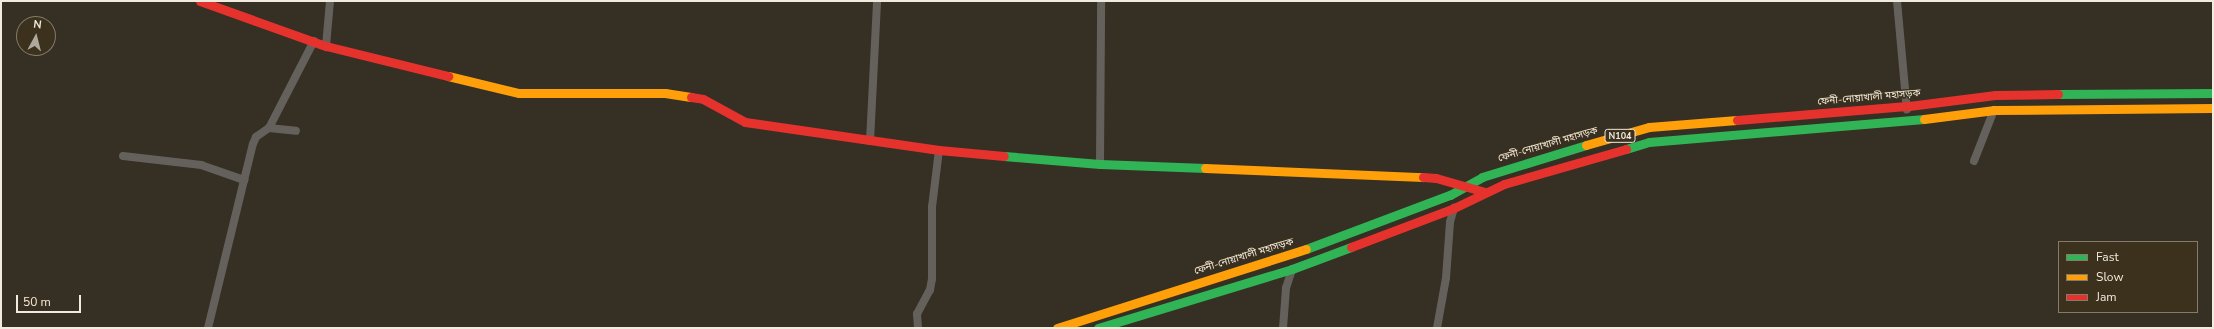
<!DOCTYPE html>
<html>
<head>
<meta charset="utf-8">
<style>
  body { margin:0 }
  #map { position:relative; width:2214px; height:329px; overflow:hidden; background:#352f24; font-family:"Nunito Sans","Noto Sans Bengali",sans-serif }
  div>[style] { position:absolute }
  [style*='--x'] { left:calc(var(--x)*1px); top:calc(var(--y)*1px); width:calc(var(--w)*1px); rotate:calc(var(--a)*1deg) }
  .street>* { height:8px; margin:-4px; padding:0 4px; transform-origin:4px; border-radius:4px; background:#64615d }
  .fast>* { height:9px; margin:-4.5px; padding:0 4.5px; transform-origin:4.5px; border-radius:4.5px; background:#30b455 }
  .slow>* { height:9px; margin:-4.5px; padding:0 4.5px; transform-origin:4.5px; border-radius:4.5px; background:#ff9f0a }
  .jam>* { height:9px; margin:-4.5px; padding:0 4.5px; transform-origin:4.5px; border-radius:4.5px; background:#e5322d }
  span { translate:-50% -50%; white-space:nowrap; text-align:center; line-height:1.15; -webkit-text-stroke:3px #3c311d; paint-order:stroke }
  .shield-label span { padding:1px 3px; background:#3c311d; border:1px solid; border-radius:3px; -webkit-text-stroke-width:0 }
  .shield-label { font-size:9px; color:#f1eade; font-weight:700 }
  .street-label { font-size:10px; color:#f1eade }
  .frame { position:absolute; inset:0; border:2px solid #f1eade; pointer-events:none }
  .legend { position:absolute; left:2058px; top:241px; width:140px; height:72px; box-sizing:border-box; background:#3c311d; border:1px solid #847b6a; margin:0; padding:5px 7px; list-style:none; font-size:12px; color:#f1eade }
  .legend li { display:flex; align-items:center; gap:8px; height:20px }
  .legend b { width:20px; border:1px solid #847b6a }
  .north { position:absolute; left:16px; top:16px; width:40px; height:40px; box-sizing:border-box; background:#3c311d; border:1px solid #847b6a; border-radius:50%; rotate:7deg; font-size:11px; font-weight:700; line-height:16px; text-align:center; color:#f1eade }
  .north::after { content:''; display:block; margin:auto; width:14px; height:18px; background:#afa99d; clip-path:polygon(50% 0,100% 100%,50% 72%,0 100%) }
  .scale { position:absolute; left:16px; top:295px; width:65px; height:18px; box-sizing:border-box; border:2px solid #f1eade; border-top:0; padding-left:5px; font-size:12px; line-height:14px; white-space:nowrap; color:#f1eade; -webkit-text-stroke:3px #3c311d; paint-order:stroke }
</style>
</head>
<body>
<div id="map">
  <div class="street">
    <i style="--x:1897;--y:1;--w:109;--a:84.8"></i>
    <i style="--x:326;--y:46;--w:45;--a:-84.9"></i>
    <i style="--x:269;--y:128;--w:98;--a:-62.7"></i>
    <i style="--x:870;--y:141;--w:140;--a:-87.1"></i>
    <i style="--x:123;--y:156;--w:79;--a:6.6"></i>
    <i style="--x:201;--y:165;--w:46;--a:19.2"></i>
    <i style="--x:1974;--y:161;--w:55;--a:-68.6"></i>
    <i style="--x:1100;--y:164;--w:163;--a:-89.6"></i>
    <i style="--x:208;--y:328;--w:189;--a:-76.3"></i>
    <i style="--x:253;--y:144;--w:8;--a:-67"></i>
    <i style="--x:256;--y:137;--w:16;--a:-35"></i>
    <i style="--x:269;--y:128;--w:27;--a:6"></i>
    <i style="--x:918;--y:328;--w:14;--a:-94"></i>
    <i style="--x:917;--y:314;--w:27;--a:-62"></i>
    <i style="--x:930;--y:290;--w:11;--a:-80"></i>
    <i style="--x:932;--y:279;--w:72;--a:-90"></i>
    <i style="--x:932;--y:207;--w:57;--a:-83"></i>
    <i style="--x:1283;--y:328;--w:40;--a:-85.7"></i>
    <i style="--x:1286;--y:288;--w:20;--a:-72"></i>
    <i style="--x:1437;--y:328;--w:51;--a:-79.8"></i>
    <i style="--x:1446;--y:278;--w:56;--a:-85.9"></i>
    <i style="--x:1450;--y:222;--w:15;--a:-74"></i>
  </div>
  <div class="fast">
    <i style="--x:2058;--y:94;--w:155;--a:-0.4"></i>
    <i style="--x:1626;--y:149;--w:24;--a:-17"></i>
    <i style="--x:1649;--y:142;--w:276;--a:-4.8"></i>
    <i style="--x:1004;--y:156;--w:96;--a:4.8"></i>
    <i style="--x:1100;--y:164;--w:105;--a:2.2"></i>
    <i style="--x:1306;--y:249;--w:154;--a:-20.6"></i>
    <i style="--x:1450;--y:195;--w:37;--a:-29"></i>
    <i style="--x:1482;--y:177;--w:109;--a:-17.1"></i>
    <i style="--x:1098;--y:328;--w:203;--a:-16.9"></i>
    <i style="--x:1292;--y:269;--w:63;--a:-20.4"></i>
  </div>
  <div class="slow">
    <i style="--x:448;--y:76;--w:73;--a:13.5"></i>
    <i style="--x:519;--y:93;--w:146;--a:0"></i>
    <i style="--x:665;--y:93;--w:26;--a:9"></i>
    <i style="--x:1924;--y:119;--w:71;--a:-7.3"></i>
    <i style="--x:1994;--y:110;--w:219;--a:-0.5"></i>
    <i style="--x:1586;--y:145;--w:66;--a:-15.9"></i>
    <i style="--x:1649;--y:127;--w:88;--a:-4.5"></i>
    <i style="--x:1205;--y:168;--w:218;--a:2.4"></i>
    <i style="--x:1057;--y:328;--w:261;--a:-17.6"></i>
  </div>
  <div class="jam">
    <i style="--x:200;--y:1;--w:134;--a:19.7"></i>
    <i style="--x:326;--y:46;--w:126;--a:13.8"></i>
    <i style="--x:691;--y:97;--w:12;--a:9"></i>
    <i style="--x:703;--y:99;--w:48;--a:28.7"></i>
    <i style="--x:745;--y:122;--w:196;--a:8.2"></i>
    <i style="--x:939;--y:150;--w:65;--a:5.3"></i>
    <i style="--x:1737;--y:120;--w:173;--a:-4.7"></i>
    <i style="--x:1909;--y:106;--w:87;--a:-7.3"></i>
    <i style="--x:1995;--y:95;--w:63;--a:-0.9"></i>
    <i style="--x:1423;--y:177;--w:13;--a:4"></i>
    <i style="--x:1436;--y:178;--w:51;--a:15.9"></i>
    <i style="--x:1351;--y:247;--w:110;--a:-20.7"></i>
    <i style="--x:1454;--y:208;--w:55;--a:-25.6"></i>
    <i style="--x:1504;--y:184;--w:127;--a:-16"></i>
  </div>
  <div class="shield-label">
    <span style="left:1620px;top:136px">N104</span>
  </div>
  <div class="street-label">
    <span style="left:1869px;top:98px;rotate:-5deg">ফেনী-নোয়াখালী মহাসড়ক</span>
    <span style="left:1548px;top:145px;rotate:-16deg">ফেনী-নোয়াখালী মহাসড়ক</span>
    <span style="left:1244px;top:257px;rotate:-17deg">ফেনী-নোয়াখালী মহাসড়ক</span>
  </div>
  <div class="frame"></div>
  <ul class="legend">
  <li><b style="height:5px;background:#30b455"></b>Fast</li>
  <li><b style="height:5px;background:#ff9f0a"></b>Slow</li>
  <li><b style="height:5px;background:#e5322d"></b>Jam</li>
  </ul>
  <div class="north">N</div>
  <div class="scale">50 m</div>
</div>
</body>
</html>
